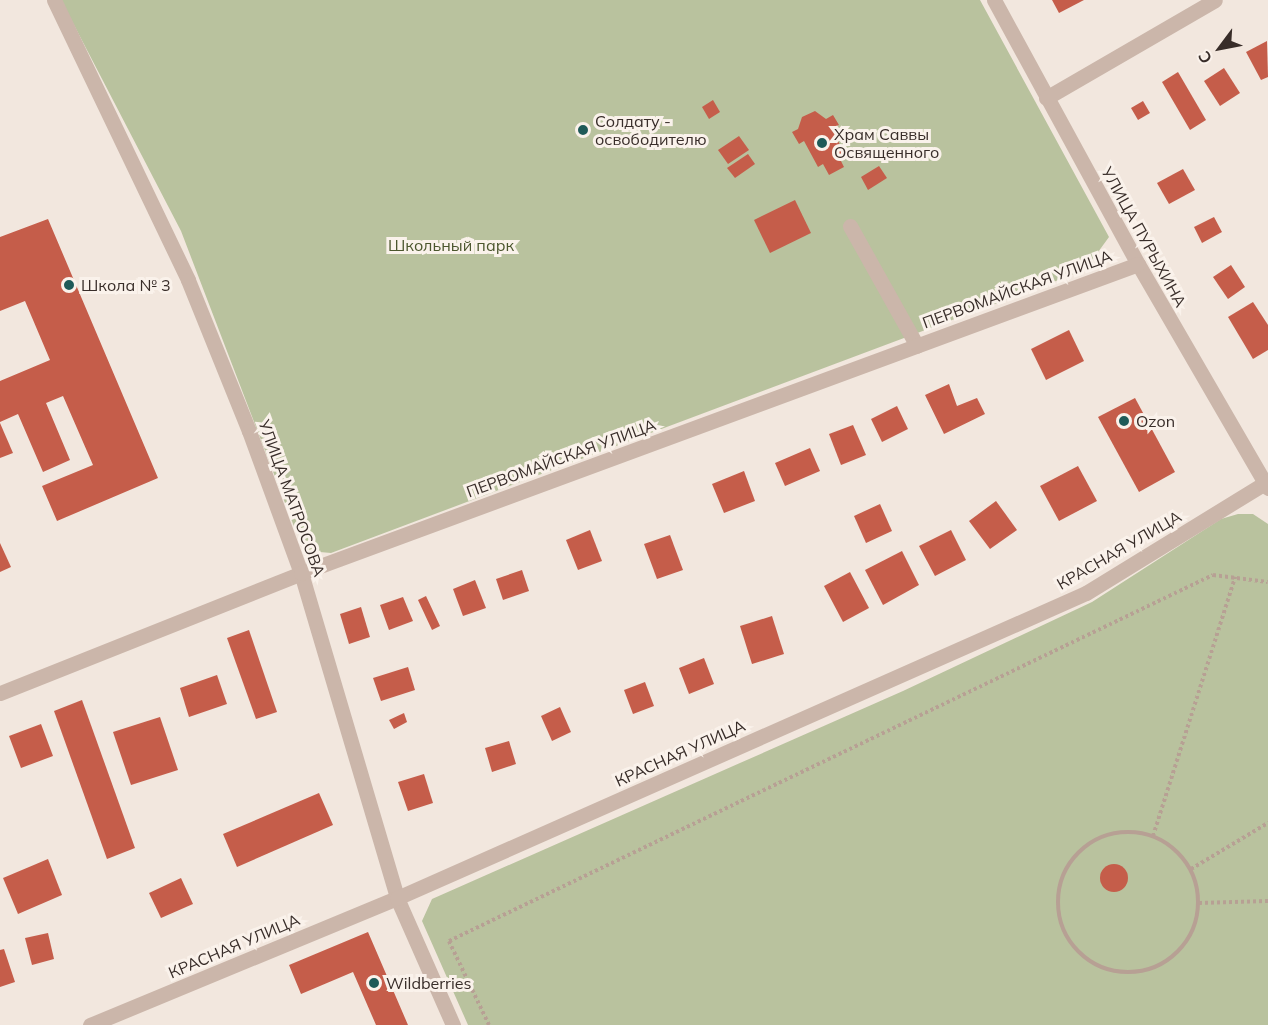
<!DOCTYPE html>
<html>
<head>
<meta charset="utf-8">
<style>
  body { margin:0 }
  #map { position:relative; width:1268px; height:1025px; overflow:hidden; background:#f2e7de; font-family:Mulish,sans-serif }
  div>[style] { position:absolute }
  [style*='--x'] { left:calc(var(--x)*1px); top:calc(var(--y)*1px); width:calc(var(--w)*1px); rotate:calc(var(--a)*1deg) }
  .green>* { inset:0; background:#b9c29e }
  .building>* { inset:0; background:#c55d4a }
  .round { border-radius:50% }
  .path>* { height:4px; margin-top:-2px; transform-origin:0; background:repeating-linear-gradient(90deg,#b7a094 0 3px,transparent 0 6px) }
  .path>.ring { margin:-2px; padding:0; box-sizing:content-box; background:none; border:4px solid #b7a094; border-radius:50% }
  .minor>* { height:15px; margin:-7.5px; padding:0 7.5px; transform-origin:7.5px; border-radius:7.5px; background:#cbb6aa }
  .dots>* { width:16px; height:16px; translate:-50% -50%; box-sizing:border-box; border:3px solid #faf2eb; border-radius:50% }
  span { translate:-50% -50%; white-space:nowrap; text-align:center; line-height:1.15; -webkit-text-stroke:6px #faf2eb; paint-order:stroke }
  .poi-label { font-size:16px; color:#382d29 }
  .left { translate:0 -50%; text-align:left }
  .street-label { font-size:16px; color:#382d29 }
  .park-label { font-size:16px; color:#4b562d }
  .north { position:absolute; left:1190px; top:18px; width:60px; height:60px; -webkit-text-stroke:4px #faf2eb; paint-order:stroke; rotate:238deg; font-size:16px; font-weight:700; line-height:24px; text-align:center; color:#382d29 }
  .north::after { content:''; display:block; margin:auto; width:21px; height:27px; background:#382d29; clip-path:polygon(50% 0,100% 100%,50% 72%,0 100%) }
</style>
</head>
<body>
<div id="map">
  <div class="green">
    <i style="clip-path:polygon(61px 0,980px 0,1109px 237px,1085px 270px,331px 553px,309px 551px,295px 529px,181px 231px)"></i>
    <i style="clip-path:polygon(1238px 514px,1253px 514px,1268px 524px,1268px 1025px,468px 1025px,422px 921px,432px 899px,903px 691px,1092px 602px,1221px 519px)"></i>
  </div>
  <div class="building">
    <i style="clip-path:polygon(1052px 0,1084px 0,1059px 13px)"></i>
    <i style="clip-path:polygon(1267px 41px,1268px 77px,1261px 80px,1246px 52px)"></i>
    <i style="clip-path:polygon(1224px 68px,1240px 93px,1220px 106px,1204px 81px)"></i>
    <i style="clip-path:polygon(1178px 72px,1206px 120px,1190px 130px,1162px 82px)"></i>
    <i style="clip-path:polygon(713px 100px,720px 112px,709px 119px,702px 107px)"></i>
    <i style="clip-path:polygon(1143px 101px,1150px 113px,1138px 120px,1131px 108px)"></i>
    <i style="clip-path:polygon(815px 111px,826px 119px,833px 115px,839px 125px,831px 128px,845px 154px,839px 157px,844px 167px,829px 175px,823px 164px,818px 167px,804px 141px,799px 144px,792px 132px,798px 129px,802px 117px)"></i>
    <i style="clip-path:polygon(739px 136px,749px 150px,728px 164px,718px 150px)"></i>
    <i style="clip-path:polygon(748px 154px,755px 164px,735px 178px,727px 168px)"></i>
    <i style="clip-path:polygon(879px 166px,887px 178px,868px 190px,861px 177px)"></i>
    <i style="clip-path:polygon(1183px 169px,1195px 190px,1169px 204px,1157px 183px)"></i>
    <i style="clip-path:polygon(795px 200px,811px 233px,770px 253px,754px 220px)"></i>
    <i style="clip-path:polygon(1214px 217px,1222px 232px,1202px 243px,1194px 227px)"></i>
    <i style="clip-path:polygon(48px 219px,158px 478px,57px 521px,42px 486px,93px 465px,63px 396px,46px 403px,70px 460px,43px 472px,18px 414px,0 422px,0 381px,50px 360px,25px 301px,0 311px,0 237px)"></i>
    <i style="clip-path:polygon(1231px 265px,1245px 287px,1228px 299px,1213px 277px)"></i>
    <i style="clip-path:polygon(1253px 302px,1268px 325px,1268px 350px,1253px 359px,1228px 317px)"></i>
    <i style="clip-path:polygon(1069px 330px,1084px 361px,1046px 380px,1031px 349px)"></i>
    <i style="clip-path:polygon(949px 384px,957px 406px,977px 398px,985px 414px,944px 434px,925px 395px)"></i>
    <i style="clip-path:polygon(1135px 398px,1175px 472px,1139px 492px,1098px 417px)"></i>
    <i style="clip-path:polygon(897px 406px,908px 429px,882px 442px,871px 419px)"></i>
    <i style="clip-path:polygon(0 423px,13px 453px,0 458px)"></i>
    <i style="clip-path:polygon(853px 425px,866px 455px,841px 465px,829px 434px)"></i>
    <i style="clip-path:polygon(810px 448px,820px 471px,785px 486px,775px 463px)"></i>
    <i style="clip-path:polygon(1078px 466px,1097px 501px,1059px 521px,1040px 486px)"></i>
    <i style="clip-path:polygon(744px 471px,755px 501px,724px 513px,712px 484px)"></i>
    <i style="clip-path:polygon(996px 501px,1017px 530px,990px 549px,969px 521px)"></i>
    <i style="clip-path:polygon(880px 504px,892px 531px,866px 543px,854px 516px)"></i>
    <i style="clip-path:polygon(590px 530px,602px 561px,578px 570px,566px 540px)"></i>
    <i style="clip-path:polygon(951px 530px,966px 560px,935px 576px,919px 546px)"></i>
    <i style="clip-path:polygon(670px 535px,683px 570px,657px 579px,644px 544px)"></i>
    <i style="clip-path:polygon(0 543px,11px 567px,0 572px)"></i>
    <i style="clip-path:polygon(902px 551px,919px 585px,883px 605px,865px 570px)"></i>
    <i style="clip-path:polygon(522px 570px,529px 591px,503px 600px,496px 579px)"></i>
    <i style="clip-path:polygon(850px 572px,869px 608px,843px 622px,824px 586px)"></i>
    <i style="clip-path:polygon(475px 580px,486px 608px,463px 616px,453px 589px)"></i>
    <i style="clip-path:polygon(426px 596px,440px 626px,432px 630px,418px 600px)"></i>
    <i style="clip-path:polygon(403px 597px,413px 621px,389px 630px,380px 605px)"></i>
    <i style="clip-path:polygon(361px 607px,370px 637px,349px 644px,340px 614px)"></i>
    <i style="clip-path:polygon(772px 616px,784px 654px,752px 664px,740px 626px)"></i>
    <i style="clip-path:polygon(249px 630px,277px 712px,256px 719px,227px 638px)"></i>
    <i style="clip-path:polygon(704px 658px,714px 684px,689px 694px,679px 668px)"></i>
    <i style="clip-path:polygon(408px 667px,415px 690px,381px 701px,373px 678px)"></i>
    <i style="clip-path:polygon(217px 675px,227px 704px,189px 717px,180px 688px)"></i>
    <i style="clip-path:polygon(645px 682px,654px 706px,633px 714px,624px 690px)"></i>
    <i style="clip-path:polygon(82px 700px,135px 848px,107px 859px,54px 711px)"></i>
    <i style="clip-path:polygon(560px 707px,571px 732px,552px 741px,541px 716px)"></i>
    <i style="clip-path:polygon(404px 713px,407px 722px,394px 729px,389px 720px)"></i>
    <i style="clip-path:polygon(160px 717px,178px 770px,131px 785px,113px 732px)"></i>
    <i style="clip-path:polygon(41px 724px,53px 756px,21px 768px,9px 736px)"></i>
    <i style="clip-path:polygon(509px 741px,516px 764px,492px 772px,485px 748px)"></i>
    <i style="clip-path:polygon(424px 774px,433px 803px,408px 811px,398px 782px)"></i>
    <i style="clip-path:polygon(319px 793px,333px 825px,237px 867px,223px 834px)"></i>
    <i style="clip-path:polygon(48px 859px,62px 895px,18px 914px,3px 878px)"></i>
    <i class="round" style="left:1100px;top:864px;width:28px;height:28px"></i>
    <i style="clip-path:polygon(181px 878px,193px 904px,161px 918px,149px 893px)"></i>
    <i style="clip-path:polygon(368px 932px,408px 1025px,376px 1025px,353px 972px,301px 994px,289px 965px)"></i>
    <i style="clip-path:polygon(48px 933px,54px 959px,32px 965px,25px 938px)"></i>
    <i style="clip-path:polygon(4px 949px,15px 982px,0 987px,0 950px)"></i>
  </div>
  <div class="path">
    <i class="ring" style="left:1058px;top:832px;width:136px;height:136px"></i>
    <i style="--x:1153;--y:836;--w:272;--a:-72.4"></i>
    <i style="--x:1191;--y:869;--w:90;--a:-30.9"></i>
    <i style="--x:1199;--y:903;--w:69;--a:-1.7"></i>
    <i style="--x:489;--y:1025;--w:93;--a:-115.5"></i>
    <i style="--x:449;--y:941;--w:847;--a:-25.6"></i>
    <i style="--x:1213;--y:575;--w:55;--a:7.3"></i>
  </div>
  <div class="minor">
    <i style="--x:54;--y:0;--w:310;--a:64.4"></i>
    <i style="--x:188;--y:280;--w:163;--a:68"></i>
    <i style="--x:249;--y:431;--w:151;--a:69.9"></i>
    <i style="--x:301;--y:573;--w:339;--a:73.5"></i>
    <i style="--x:397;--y:898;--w:139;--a:66.2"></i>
    <i style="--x:994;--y:0;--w:301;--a:61.4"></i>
    <i style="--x:1138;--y:264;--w:259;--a:59.9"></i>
    <i style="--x:1046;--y:98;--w:195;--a:-30.1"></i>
    <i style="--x:850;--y:226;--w:137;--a:60.8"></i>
    <i style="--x:0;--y:693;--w:324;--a:-21.7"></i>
    <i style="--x:301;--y:573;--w:892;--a:-20.26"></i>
    <i style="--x:90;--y:1025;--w:332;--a:-22.5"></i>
    <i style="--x:397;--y:898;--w:753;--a:-23.88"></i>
    <i style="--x:1086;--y:593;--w:214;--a:-31.6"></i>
  </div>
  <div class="dots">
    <i style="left:583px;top:130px;background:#1f5a58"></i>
    <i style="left:822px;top:143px;background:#1f5a58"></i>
    <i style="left:69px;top:285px;background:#1f5a58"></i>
    <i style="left:1124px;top:421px;background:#1f5a58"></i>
    <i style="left:374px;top:983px;background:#1f5a58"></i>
  </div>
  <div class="poi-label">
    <span class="left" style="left:595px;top:130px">Солдату -<br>освободителю</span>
    <span class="left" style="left:834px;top:143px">Храм Саввы<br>Освященного</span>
    <span class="left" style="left:81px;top:285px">Школа № 3</span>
    <span class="left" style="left:1136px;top:421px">Ozon</span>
    <span class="left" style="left:386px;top:983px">Wildberries</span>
  </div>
  <div class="street-label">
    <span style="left:1144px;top:237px;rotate:61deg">УЛИЦА ПУРЫХИНА</span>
    <span style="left:1017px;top:289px;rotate:-20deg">ПЕРВОМАЙСКАЯ УЛИЦА</span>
    <span style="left:561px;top:458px;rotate:-20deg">ПЕРВОМАЙСКАЯ УЛИЦА</span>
    <span style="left:292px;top:498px;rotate:70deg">УЛИЦА МАТРОСОВА</span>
    <span style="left:1119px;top:550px;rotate:-30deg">КРАСНАЯ УЛИЦА</span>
    <span style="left:680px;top:753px;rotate:-24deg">КРАСНАЯ УЛИЦА</span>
    <span style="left:234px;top:946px;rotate:-23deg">КРАСНАЯ УЛИЦА</span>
  </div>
  <div class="park-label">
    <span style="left:451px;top:245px">Школьный парк</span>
  </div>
  <div class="north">С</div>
</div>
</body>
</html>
